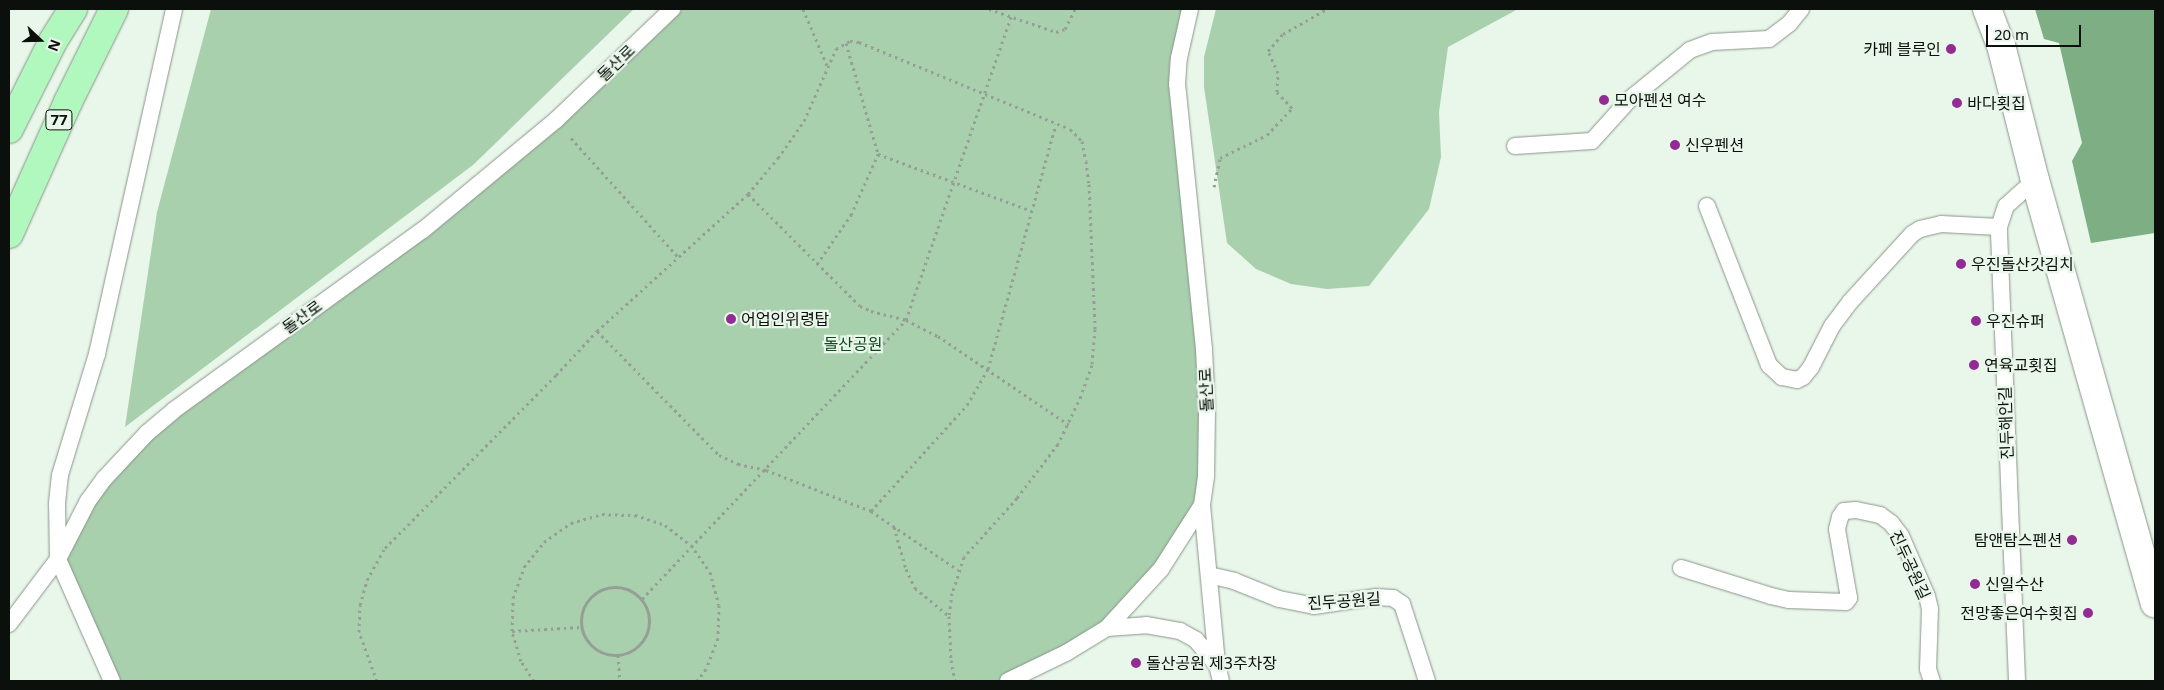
<!DOCTYPE html>
<html>
<head>
<meta charset="utf-8">
<style>
  body { margin:0 }
  #map { position:relative; width:2164px; height:690px; overflow:hidden; background:#e9f6ea; font-family:"Noto Sans","Noto Sans KR",sans-serif }
  div>[style] { position:absolute }
  [style*='--x'] { left:calc(var(--x)*1px); top:calc(var(--y)*1px); width:calc(var(--w)*1px); rotate:calc(var(--a)*1deg) }
  .green>* { inset:0; background:#a9d0ad }
  .water>* { inset:0; background:#7eaf84 }
  .path>* { height:3px; margin-top:-1.5px; transform-origin:0; background:repeating-linear-gradient(90deg,#959f96 0 2.5px,transparent 0 6.5px) }
  .path>.ring { margin:-1.5px; padding:0; box-sizing:content-box; background:none; border:3px solid #959f96; border-radius:50% }
  .roads { filter:drop-shadow(0 0 1px #89958a) drop-shadow(0 0 1px #89958a) }
  .service>* { height:16px; margin:-8px; padding:0 8px; transform-origin:8px; border-radius:8px; background:#fff }
  .tertiary>* { height:28px; margin:-14px; padding:0 14px; transform-origin:14px; border-radius:14px; background:#fff }
  .primary>* { height:28px; margin:-14px; padding:0 14px; transform-origin:14px; border-radius:14px; background:#b0f8bd }
  .dots>* { width:14px; height:14px; translate:-50% -50%; box-sizing:border-box; border:2px solid #e9f6ea; border-radius:50% }
  span { translate:-50% -50%; white-space:nowrap; text-align:center; line-height:1.15; -webkit-text-stroke:4.5px #e9f6ea; paint-order:stroke }
  .shield-label span { padding:1px 4px; background:#e9f6ea; border:1px solid; border-radius:4px; -webkit-text-stroke-width:0 }
  .shield-label { font-size:15px; color:#0c100c; font-weight:700 }
  .poi-label { font-size:16px; color:#0c100c }
  .right { translate:-100% -50%; text-align:right }
  .left { translate:0 -50%; text-align:left }
  .street-label { font-size:16px; color:#0c100c }
  .park-label { font-size:16px; color:#0e461d }
  .frame { position:absolute; inset:0; border:10px solid #0c100c; pointer-events:none }
  .north { position:absolute; left:15px; top:15px; width:50px; height:50px; -webkit-text-stroke:4px #e9f6ea; paint-order:stroke; rotate:111deg; font-size:14px; font-weight:700; line-height:20px; text-align:center; color:#0c100c }
  .north::after { content:''; display:block; margin:auto; width:18px; height:22px; background:#0c100c; clip-path:polygon(50% 0,100% 100%,50% 72%,0 100%) }
  .scale { position:absolute; left:1986px; top:25px; width:95px; height:22px; box-sizing:border-box; border:2px solid #0c100c; border-top:0; padding-left:6px; font-size:15px; line-height:18px; white-space:nowrap; color:#0c100c; -webkit-text-stroke:4px #e9f6ea; paint-order:stroke }
</style>
</head>
<body>
<div id="map">
  <div class="green">
    <i style="clip-path:polygon(211px 9px,634px 9px,473px 165px,125px 427px,157px 212px)"></i>
    <i style="clip-path:polygon(669px 9px,1190px 9px,1179px 58px,1198px 288px,1202px 505px,1119px 616px,1008px 681px,112px 681px,58px 559px,119px 461px,423px 230px)"></i>
    <i style="clip-path:polygon(1216px 9px,1518px 9px,1448px 47px,1439px 112px,1441px 157px,1429px 209px,1369px 286px,1327px 289px,1291px 284px,1256px 269px,1227px 243px,1204px 87px,1204px 57px)"></i>
  </div>
  <div class="water">
    <i style="clip-path:polygon(2035px 9px,2155px 9px,2155px 233px,2091px 243px,2072px 161px,2082px 143px,2059px 43px,2044px 39px)"></i>
  </div>
  <div class="path">
    <i style="--x:803;--y:9;--w:64;--a:67"></i>
    <i style="--x:989;--y:9;--w:71;--a:18.9"></i>
    <i style="--x:1056;--y:32;--w:9;--a:-18"></i>
    <i style="--x:1065;--y:29;--w:22;--a:-63"></i>
    <i style="--x:846;--y:43;--w:116;--a:73.9"></i>
    <i style="--x:571;--y:138;--w:160;--a:48"></i>
    <i style="--x:1214;--y:187;--w:30;--a:-78"></i>
    <i style="--x:1220;--y:158;--w:52;--a:-26.1"></i>
    <i style="--x:1267;--y:135;--w:37;--a:-47"></i>
    <i style="--x:1292;--y:108;--w:22;--a:-133"></i>
    <i style="--x:1277;--y:92;--w:19;--a:-87"></i>
    <i style="--x:1278;--y:73;--w:24;--a:-114"></i>
    <i style="--x:1268;--y:51;--w:23;--a:-49"></i>
    <i style="--x:1283;--y:34;--w:51;--a:-29.6"></i>
    <i style="--x:748;--y:194;--w:158;--a:45"></i>
    <i style="--x:860;--y:306;--w:12;--a:24"></i>
    <i style="--x:871;--y:311;--w:36;--a:14"></i>
    <i style="--x:906;--y:320;--w:36;--a:27"></i>
    <i style="--x:938;--y:336;--w:158;--a:34.2"></i>
    <i style="--x:817;--y:264;--w:60;--a:-55.2"></i>
    <i style="--x:851;--y:215;--w:67;--a:-66.1"></i>
    <i style="--x:878;--y:154;--w:164;--a:20.3"></i>
    <i style="--x:597;--y:331;--w:174;--a:45.5"></i>
    <i style="--x:719;--y:455;--w:21;--a:25"></i>
    <i style="--x:738;--y:464;--w:29;--a:12"></i>
    <i style="--x:766;--y:470;--w:113;--a:21.3"></i>
    <i style="--x:871;--y:511;--w:105;--a:34.1"></i>
    <i style="--x:871;--y:511;--w:143;--a:-47.8"></i>
    <i style="--x:967;--y:405;--w:42;--a:-59.7"></i>
    <i style="--x:988;--y:369;--w:254;--a:-74.5"></i>
    <i style="--x:894;--y:527;--w:44;--a:74.1"></i>
    <i style="--x:906;--y:569;--w:21;--a:65"></i>
    <i style="--x:915;--y:588;--w:44;--a:39.5"></i>
    <i class="ring" style="left:581px;top:587px;width:65px;height:65px"></i>
    <i style="--x:642;--y:599;--w:384;--a:-46.6"></i>
    <i style="--x:906;--y:320;--w:321;--a:-70.9"></i>
    <i style="--x:512;--y:631;--w:69;--a:-3.3"></i>
    <i style="--x:618;--y:655;--w:26;--a:86"></i>
    <i style="--x:377;--y:681;--w:52;--a:-110.2"></i>
    <i style="--x:359;--y:632;--w:27;--a:-88"></i>
    <i style="--x:360;--y:605;--w:26;--a:-74"></i>
    <i style="--x:367;--y:580;--w:37;--a:-61"></i>
    <i style="--x:385;--y:548;--w:243;--a:-45.3"></i>
    <i style="--x:556;--y:375;--w:60;--a:-47"></i>
    <i style="--x:597;--y:331;--w:204;--a:-42.2"></i>
    <i style="--x:748;--y:194;--w:47;--a:-50.2"></i>
    <i style="--x:778;--y:158;--w:45;--a:-54.9"></i>
    <i style="--x:804;--y:121;--w:79;--a:-66"></i>
    <i style="--x:836;--y:49;--w:16;--a:-30"></i>
    <i style="--x:850;--y:41;--w:9;--a:6"></i>
    <i style="--x:859;--y:42;--w:228;--a:22.4"></i>
    <i style="--x:1070;--y:129;--w:17;--a:45"></i>
    <i style="--x:1082;--y:141;--w:20;--a:79"></i>
    <i style="--x:1086;--y:161;--w:23;--a:83"></i>
    <i style="--x:1089;--y:184;--w:145;--a:87.6"></i>
    <i style="--x:1095;--y:329;--w:36;--a:95"></i>
    <i style="--x:1092;--y:365;--w:33;--a:110"></i>
    <i style="--x:1081;--y:396;--w:53;--a:115.6"></i>
    <i style="--x:1058;--y:444;--w:68;--a:127.2"></i>
    <i style="--x:1017;--y:498;--w:79;--a:131.9"></i>
    <i style="--x:964;--y:557;--w:38;--a:108"></i>
    <i style="--x:952;--y:593;--w:23;--a:97"></i>
    <i style="--x:949;--y:616;--w:44;--a:87.4"></i>
    <i style="--x:951;--y:660;--w:21;--a:79"></i>
    <i style="--x:534;--y:681;--w:24;--a:-123"></i>
    <i style="--x:521;--y:661;--w:31;--a:-107"></i>
    <i style="--x:512;--y:631;--w:33;--a:-88"></i>
    <i style="--x:513;--y:598;--w:33;--a:-70"></i>
    <i style="--x:524;--y:567;--w:32;--a:-51"></i>
    <i style="--x:544;--y:542;--w:33;--a:-35"></i>
    <i style="--x:571;--y:523;--w:32;--a:-16"></i>
    <i style="--x:602;--y:514;--w:33;--a:2"></i>
    <i style="--x:635;--y:515;--w:32;--a:18"></i>
    <i style="--x:665;--y:525;--w:33;--a:38"></i>
    <i style="--x:691;--y:545;--w:33;--a:55"></i>
    <i style="--x:710;--y:572;--w:34;--a:75"></i>
    <i style="--x:719;--y:605;--w:33;--a:92"></i>
    <i style="--x:718;--y:638;--w:33;--a:111"></i>
    <i style="--x:706;--y:669;--w:15;--a:127"></i>
  </div>
  <div class="roads">
    <div class="service">
      <i style="--x:1515;--y:146;--w:77;--a:-3.7"></i>
      <i style="--x:1592;--y:141;--w:57;--a:-47.9"></i>
      <i style="--x:1630;--y:99;--w:77;--a:-39.2"></i>
      <i style="--x:1690;--y:50;--w:23;--a:-20"></i>
      <i style="--x:1712;--y:42;--w:57;--a:-3"></i>
      <i style="--x:1769;--y:39;--w:25;--a:-37"></i>
      <i style="--x:1789;--y:24;--w:19;--a:-51"></i>
      <i style="--x:1707;--y:206;--w:171;--a:68.7"></i>
      <i style="--x:1769;--y:365;--w:18;--a:43"></i>
      <i style="--x:1782;--y:377;--w:15;--a:11"></i>
      <i style="--x:1797;--y:380;--w:7;--a:-27"></i>
      <i style="--x:1803;--y:377;--w:13;--a:-51"></i>
      <i style="--x:1811;--y:367;--w:46;--a:-62.9"></i>
      <i style="--x:1832;--y:326;--w:30;--a:-53"></i>
      <i style="--x:1850;--y:302;--w:92;--a:-47.6"></i>
      <i style="--x:1912;--y:234;--w:9;--a:-32"></i>
      <i style="--x:1920;--y:229;--w:22;--a:-13"></i>
      <i style="--x:1941;--y:224;--w:58;--a:3"></i>
      <i style="--x:1202;--y:505;--w:161;--a:84.6"></i>
      <i style="--x:1217;--y:665;--w:16;--a:76"></i>
      <i style="--x:1681;--y:568;--w:94;--a:17.3"></i>
      <i style="--x:1771;--y:596;--w:18;--a:13"></i>
      <i style="--x:1789;--y:600;--w:57;--a:2"></i>
      <i style="--x:1846;--y:602;--w:5;--a:-53"></i>
      <i style="--x:1849;--y:598;--w:70;--a:-99.9"></i>
      <i style="--x:1837;--y:529;--w:12;--a:-76"></i>
      <i style="--x:1840;--y:517;--w:7;--a:-56"></i>
      <i style="--x:1844;--y:511;--w:12;--a:-5"></i>
      <i style="--x:1856;--y:510;--w:25;--a:12"></i>
      <i style="--x:1880;--y:515;--w:14;--a:36"></i>
      <i style="--x:1891;--y:523;--w:16;--a:52"></i>
      <i style="--x:1901;--y:536;--w:65;--a:66.6"></i>
      <i style="--x:1927;--y:596;--w:13;--a:77"></i>
      <i style="--x:1930;--y:609;--w:60;--a:91.9"></i>
      <i style="--x:1928;--y:669;--w:13;--a:72"></i>
      <i style="--x:1209;--y:575;--w:26;--a:13"></i>
      <i style="--x:1234;--y:581;--w:48;--a:21.8"></i>
      <i style="--x:1279;--y:599;--w:36;--a:11"></i>
      <i style="--x:1314;--y:606;--w:63;--a:-8.3"></i>
      <i style="--x:1376;--y:597;--w:17;--a:3"></i>
      <i style="--x:1393;--y:598;--w:11;--a:34"></i>
      <i style="--x:1402;--y:604;--w:81;--a:72"></i>
      <i style="--x:9;--y:624;--w:81;--a:-53"></i>
      <i style="--x:58;--y:559;--w:65;--a:-62.7"></i>
      <i style="--x:88;--y:501;--w:27;--a:-54"></i>
      <i style="--x:104;--y:479;--w:63;--a:-46.9"></i>
      <i style="--x:147;--y:433;--w:35;--a:-40"></i>
      <i style="--x:174;--y:410;--w:307;--a:-35.9"></i>
      <i style="--x:423;--y:230;--w:173;--a:-39.6"></i>
      <i style="--x:556;--y:120;--w:161;--a:-43.7"></i>
      <i style="--x:1107;--y:628;--w:39;--a:-4"></i>
      <i style="--x:1146;--y:625;--w:35;--a:10"></i>
      <i style="--x:1180;--y:631;--w:18;--a:29"></i>
      <i style="--x:1196;--y:640;--w:33;--a:50"></i>
      <i style="--x:112;--y:681;--w:133;--a:-113.9"></i>
      <i style="--x:58;--y:559;--w:56;--a:-91"></i>
      <i style="--x:57;--y:503;--w:28;--a:-84"></i>
      <i style="--x:60;--y:475;--w:127;--a:-73"></i>
      <i style="--x:97;--y:354;--w:353;--a:-77.4"></i>
      <i style="--x:1008;--y:681;--w:64;--a:-25.8"></i>
      <i style="--x:1066;--y:653;--w:48;--a:-31.4"></i>
      <i style="--x:1107;--y:628;--w:80;--a:-47.5"></i>
      <i style="--x:1161;--y:569;--w:76;--a:-57.4"></i>
      <i style="--x:1202;--y:505;--w:29;--a:-82"></i>
      <i style="--x:1206;--y:476;--w:65;--a:-89.1"></i>
      <i style="--x:1207;--y:411;--w:62;--a:-92.8"></i>
      <i style="--x:1204;--y:349;--w:266;--a:-95.8"></i>
      <i style="--x:1177;--y:84;--w:26;--a:-86"></i>
      <i style="--x:1179;--y:58;--w:50;--a:-77.3"></i>
      <i style="--x:2017;--y:681;--w:454;--a:-92.3"></i>
      <i style="--x:1999;--y:227;--w:22;--a:-72"></i>
      <i style="--x:2006;--y:206;--w:39;--a:-42"></i>
    </div>
    <div class="tertiary">
      <i style="--x:1987;--y:9;--w:39;--a:69"></i>
      <i style="--x:2001;--y:45;--w:139;--a:75.9"></i>
      <i style="--x:2035;--y:180;--w:440;--a:74.2"></i>
    </div>
    <div class="primary">
      <i style="--x:9;--y:129;--w:98;--a:-63.4"></i>
      <i style="--x:53;--y:41;--w:38;--a:-58"></i>
      <i style="--x:9;--y:234;--w:145;--a:-65.9"></i>
      <i style="--x:68;--y:102;--w:104;--a:-63.7"></i>
    </div>
  </div>
  <div class="dots">
    <i style="left:1951px;top:49px;background:#922c92"></i>
    <i style="left:1604px;top:100px;background:#922c92"></i>
    <i style="left:1957px;top:103px;background:#922c92"></i>
    <i style="left:1675px;top:145px;background:#922c92"></i>
    <i style="left:1961px;top:264px;background:#922c92"></i>
    <i style="left:731px;top:319px;background:#922c92"></i>
    <i style="left:1976px;top:321px;background:#922c92"></i>
    <i style="left:1974px;top:365px;background:#922c92"></i>
    <i style="left:2072px;top:540px;background:#922c92"></i>
    <i style="left:1975px;top:584px;background:#922c92"></i>
    <i style="left:2088px;top:613px;background:#922c92"></i>
    <i style="left:1136px;top:663px;background:#922c92"></i>
  </div>
  <div class="shield-label">
    <span style="left:59px;top:120px">77</span>
  </div>
  <div class="poi-label">
    <span class="right" style="left:1941px;top:49px">카페 블루인</span>
    <span class="left" style="left:1614px;top:100px">모아펜션 여수</span>
    <span class="left" style="left:1967px;top:103px">바다횟집</span>
    <span class="left" style="left:1685px;top:145px">신우펜션</span>
    <span class="left" style="left:1971px;top:264px">우진돌산갓김치</span>
    <span class="left" style="left:741px;top:319px">어업인위령탑</span>
    <span class="left" style="left:1986px;top:321px">우진슈퍼</span>
    <span class="left" style="left:1984px;top:365px">연육교횟집</span>
    <span class="right" style="left:2062px;top:540px">탐앤탐스펜션</span>
    <span class="left" style="left:1985px;top:584px">신일수산</span>
    <span class="right" style="left:2078px;top:613px">전망좋은여수횟집</span>
    <span class="left" style="left:1146px;top:663px">돌산공원 제3주차장</span>
  </div>
  <div class="street-label">
    <span style="left:616px;top:63px;rotate:-44deg">돌산로</span>
    <span style="left:302px;top:317px;rotate:-36deg">돌산로</span>
    <span style="left:1206px;top:390px;rotate:-93deg">돌산로</span>
    <span style="left:2006px;top:423px;rotate:-92deg">진두해안길</span>
    <span style="left:1910px;top:565px;rotate:65deg">진두공원길</span>
    <span style="left:1344px;top:601px;rotate:-4deg">진두공원길</span>
  </div>
  <div class="park-label">
    <span style="left:853px;top:344px">돌산공원</span>
  </div>
  <div class="frame"></div>
  <div class="north">N</div>
  <div class="scale">20 m</div>
</div>
</body>
</html>
